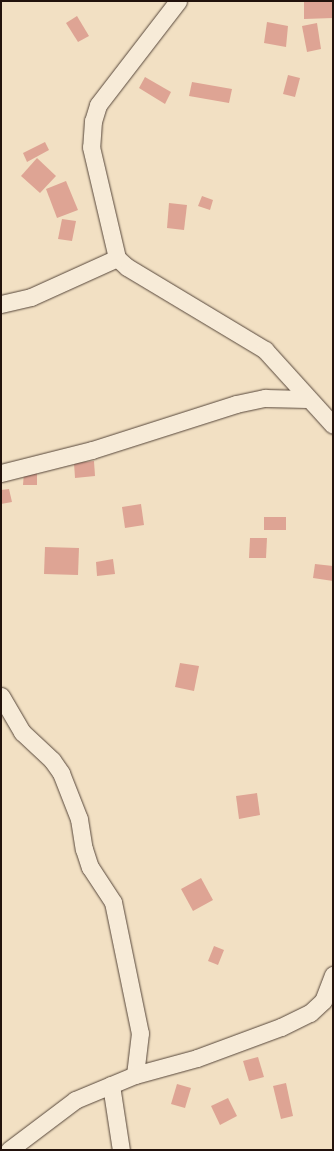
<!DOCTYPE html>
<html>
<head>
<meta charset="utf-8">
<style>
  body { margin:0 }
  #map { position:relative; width:334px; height:1151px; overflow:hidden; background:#f2e0c3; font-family:"IM FELL English",serif }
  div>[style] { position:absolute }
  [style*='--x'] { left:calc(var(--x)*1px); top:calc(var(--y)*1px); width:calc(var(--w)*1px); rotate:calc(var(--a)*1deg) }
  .building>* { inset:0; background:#dea494 }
  .roads { filter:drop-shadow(0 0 1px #56463a) drop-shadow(0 0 1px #56463a) }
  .minor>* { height:17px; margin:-8.5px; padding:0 8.5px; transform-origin:8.5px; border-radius:8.5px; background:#f7ebd8 }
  span { translate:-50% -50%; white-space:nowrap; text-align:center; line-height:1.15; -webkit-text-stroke:4px #f7ebd8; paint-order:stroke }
  .frame { position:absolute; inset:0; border:2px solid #22120c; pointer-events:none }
</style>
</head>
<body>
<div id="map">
  <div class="building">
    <i style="clip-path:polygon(304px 1px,333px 1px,333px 18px,304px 19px)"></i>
    <i style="clip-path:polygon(77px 16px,89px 36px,78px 42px,66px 23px)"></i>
    <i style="clip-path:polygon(267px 22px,288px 26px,286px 47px,264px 43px)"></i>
    <i style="clip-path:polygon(317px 23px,321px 49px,307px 52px,302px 26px)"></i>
    <i style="clip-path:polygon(288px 75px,300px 78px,295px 97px,283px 94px)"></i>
    <i style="clip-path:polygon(145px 77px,171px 92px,165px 104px,139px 88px)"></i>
    <i style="clip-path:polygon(192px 82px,232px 89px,229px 103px,189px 96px)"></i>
    <i style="clip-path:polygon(45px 142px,49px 150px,27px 162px,23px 153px)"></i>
    <i style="clip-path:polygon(37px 158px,56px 176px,40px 193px,21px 176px)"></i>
    <i style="clip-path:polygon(66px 181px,78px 210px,57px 218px,46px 189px)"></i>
    <i style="clip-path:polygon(202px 196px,213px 200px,210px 210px,198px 206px)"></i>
    <i style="clip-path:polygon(169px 203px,187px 205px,184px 230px,167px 228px)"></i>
    <i style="clip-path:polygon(62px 219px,76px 221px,72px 241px,58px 239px)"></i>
    <i style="clip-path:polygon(94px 461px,95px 476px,75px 478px,74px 463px)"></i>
    <i style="clip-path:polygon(24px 472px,37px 472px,37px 485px,23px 485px)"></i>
    <i style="clip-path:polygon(9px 489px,12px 502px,1px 504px,1px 490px)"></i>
    <i style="clip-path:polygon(141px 504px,144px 525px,125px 528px,122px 507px)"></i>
    <i style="clip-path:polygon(264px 517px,286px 517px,286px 530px,264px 530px)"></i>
    <i style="clip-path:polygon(250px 538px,267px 538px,266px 558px,249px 558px)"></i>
    <i style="clip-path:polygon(45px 547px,79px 548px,78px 575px,44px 574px)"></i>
    <i style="clip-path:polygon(113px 559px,115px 574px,97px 576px,96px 562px)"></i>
    <i style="clip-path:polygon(315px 564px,333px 566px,333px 581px,313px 578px)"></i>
    <i style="clip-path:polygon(180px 663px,199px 666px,194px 691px,175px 687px)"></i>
    <i style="clip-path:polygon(257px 793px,260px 815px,239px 819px,236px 796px)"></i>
    <i style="clip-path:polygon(201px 878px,213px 900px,193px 911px,181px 889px)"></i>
    <i style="clip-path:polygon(214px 946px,224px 950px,218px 965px,208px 961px)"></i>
    <i style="clip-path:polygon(258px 1057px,264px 1077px,249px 1081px,243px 1061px)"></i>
    <i style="clip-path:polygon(286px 1083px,293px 1116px,281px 1119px,273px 1086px)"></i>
    <i style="clip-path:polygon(177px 1084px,191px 1088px,185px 1108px,171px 1104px)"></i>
    <i style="clip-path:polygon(228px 1098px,237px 1116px,220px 1125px,211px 1106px)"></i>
  </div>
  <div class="roads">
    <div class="minor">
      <i style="--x:178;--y:1;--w:131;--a:127.6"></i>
      <i style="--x:98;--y:105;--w:17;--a:107"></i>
      <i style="--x:93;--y:121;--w:26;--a:94"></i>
      <i style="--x:91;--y:147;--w:114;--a:76.8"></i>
      <i style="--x:117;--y:258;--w:13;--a:42"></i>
      <i style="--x:127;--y:267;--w:161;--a:31"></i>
      <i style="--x:265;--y:350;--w:101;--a:47.8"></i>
      <i style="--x:1;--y:304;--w:31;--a:-13"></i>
      <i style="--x:31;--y:297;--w:94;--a:-24.4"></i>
      <i style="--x:1;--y:473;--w:94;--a:-14.2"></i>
      <i style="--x:92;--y:450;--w:151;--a:-17.7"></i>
      <i style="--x:236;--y:404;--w:30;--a:-12"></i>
      <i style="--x:265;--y:398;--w:42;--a:1.4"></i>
      <i style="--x:1;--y:696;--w:42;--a:59.7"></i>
      <i style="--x:22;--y:732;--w:41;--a:43"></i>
      <i style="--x:52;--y:760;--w:16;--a:55"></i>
      <i style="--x:61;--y:773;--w:49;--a:68.6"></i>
      <i style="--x:79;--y:819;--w:30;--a:81"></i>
      <i style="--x:84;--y:849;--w:19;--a:72"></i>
      <i style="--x:90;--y:867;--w:42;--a:56.7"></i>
      <i style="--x:113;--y:902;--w:134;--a:78.4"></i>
      <i style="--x:140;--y:1033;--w:42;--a:96.8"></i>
      <i style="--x:111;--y:1085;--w:66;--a:81.3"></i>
      <i style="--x:9;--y:1150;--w:83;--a:-37.1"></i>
      <i style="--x:75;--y:1100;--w:65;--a:-22.6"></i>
      <i style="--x:135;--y:1075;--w:64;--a:-15.3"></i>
      <i style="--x:197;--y:1058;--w:90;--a:-20.3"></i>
      <i style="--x:281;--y:1027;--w:32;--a:-26"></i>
      <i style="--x:310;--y:1013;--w:18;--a:-43"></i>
      <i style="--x:323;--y:1001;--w:28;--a:-69"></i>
    </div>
  </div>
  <div class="frame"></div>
</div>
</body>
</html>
